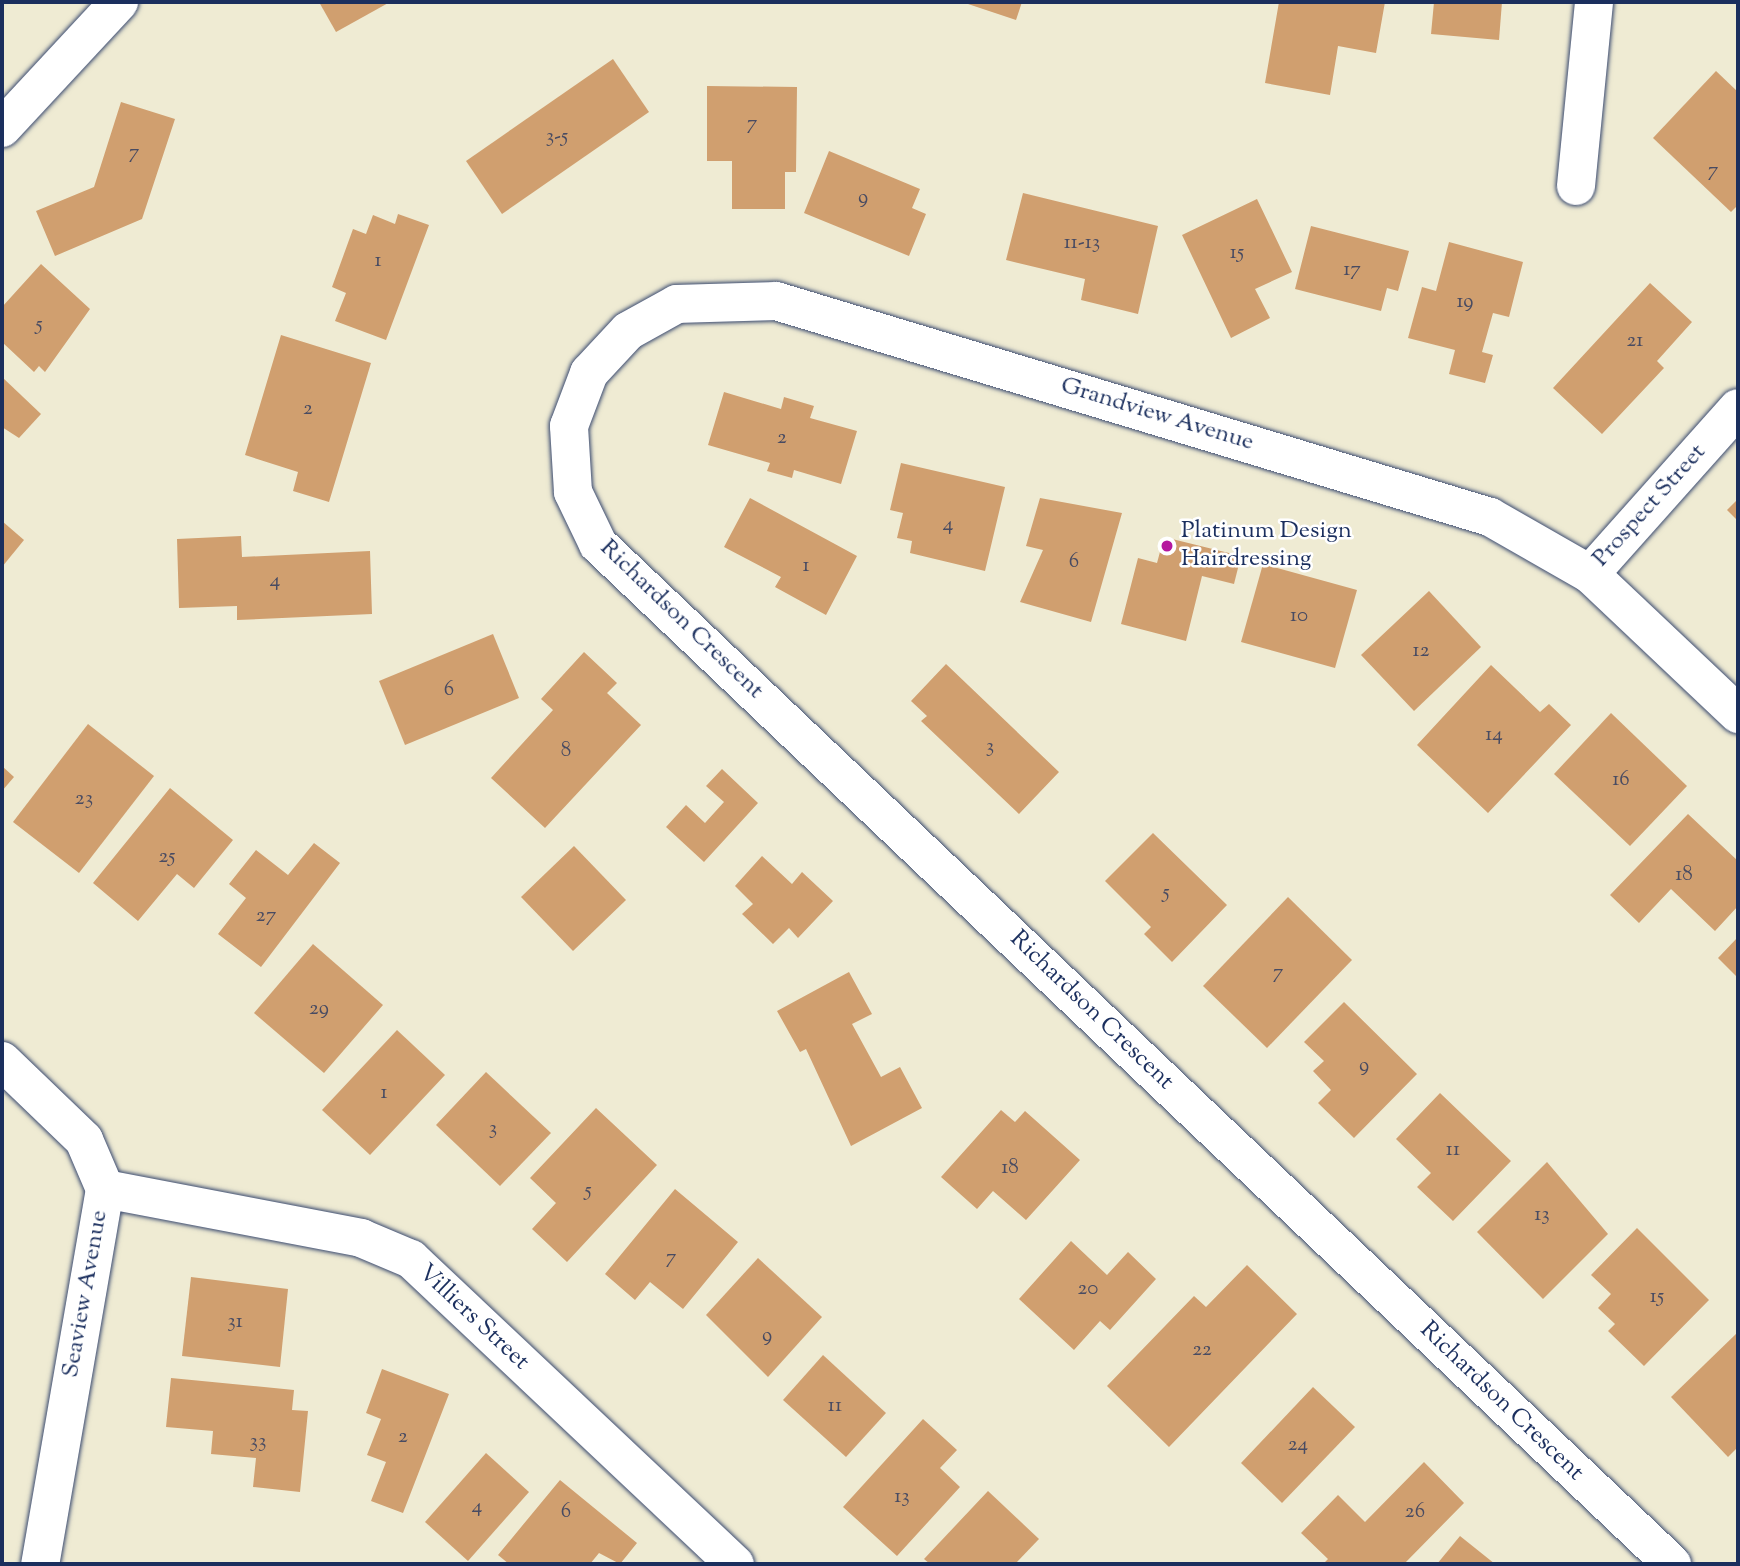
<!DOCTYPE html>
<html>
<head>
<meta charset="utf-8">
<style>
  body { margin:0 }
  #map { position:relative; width:1740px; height:1566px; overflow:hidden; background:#efebd3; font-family:"Sorts Mill Goudy",serif }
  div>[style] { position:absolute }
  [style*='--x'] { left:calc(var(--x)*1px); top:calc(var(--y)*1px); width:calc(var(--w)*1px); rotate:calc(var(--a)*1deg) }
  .building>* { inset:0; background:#d09f6f }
  .roads { filter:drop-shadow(0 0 2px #3b4b70) drop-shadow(0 0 2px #3b4b70) }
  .street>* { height:38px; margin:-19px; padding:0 19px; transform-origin:19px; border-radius:19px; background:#fff }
  .dots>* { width:19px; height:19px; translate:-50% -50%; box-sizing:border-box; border:4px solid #fff; border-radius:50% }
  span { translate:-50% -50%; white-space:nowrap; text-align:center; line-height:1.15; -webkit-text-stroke:5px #fff; paint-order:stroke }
  .number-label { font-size:21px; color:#484b62 }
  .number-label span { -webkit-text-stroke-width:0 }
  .street-label { font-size:24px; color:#1b2f5e }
  .poi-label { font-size:24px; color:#1b2f5e }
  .left { translate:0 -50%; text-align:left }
  .frame { position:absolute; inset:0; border:4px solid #1b2f5e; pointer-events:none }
</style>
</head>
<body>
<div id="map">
  <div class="building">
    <i style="clip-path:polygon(319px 2px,390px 2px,336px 32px)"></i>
    <i style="clip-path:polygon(962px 2px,1022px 2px,1016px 20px)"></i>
    <i style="clip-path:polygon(1279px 2px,1385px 2px,1376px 53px,1338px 46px,1330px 95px,1265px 83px)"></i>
    <i style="clip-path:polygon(1434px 2px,1502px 2px,1499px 40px,1431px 34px)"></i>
    <i style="clip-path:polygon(613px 59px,649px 112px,502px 214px,466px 161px)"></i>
    <i style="clip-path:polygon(1716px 71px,1738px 92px,1738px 205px,1731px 212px,1653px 138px)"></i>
    <i style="clip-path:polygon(707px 86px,797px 87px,796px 172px,785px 172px,785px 209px,732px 209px,732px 161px,707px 161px)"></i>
    <i style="clip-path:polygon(121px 102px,175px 119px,142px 219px,55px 256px,36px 211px,94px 187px)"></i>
    <i style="clip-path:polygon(829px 151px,920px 189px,912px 208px,926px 214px,909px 256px,804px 213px)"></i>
    <i style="clip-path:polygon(1023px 193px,1158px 226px,1138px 314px,1081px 300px,1085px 279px,1006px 260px)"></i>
    <i style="clip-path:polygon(1257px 199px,1292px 272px,1255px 289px,1270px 318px,1231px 338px,1182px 235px)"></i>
    <i style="clip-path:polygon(398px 214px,429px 225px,386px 340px,335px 321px,346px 293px,332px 287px,353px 229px,366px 234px,373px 215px,395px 224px)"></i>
    <i style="clip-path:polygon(1311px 226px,1409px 251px,1398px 291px,1387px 288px,1381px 311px,1295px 289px)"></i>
    <i style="clip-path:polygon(1449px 242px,1523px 262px,1509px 317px,1493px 313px,1482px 352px,1493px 355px,1485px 383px,1449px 374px,1455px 350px,1408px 338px,1422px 287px,1436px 291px)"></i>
    <i style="clip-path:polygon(41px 264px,90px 309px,45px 372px,39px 366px,34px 372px,2px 342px,2px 307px)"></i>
    <i style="clip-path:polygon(1650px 283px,1692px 322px,1657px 361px,1664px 368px,1602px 434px,1553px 388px)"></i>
    <i style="clip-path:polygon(281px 335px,371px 363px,329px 502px,293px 491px,298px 472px,245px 455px)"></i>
    <i style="clip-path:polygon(2px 377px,41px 414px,19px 438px,2px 427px)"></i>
    <i style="clip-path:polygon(724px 392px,781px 409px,784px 397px,814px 406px,810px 418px,857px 431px,841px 484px,794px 470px,792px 478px,767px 471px,770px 463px,708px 445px)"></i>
    <i style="clip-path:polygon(901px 463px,1005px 487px,985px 571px,910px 553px,912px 541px,897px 538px,903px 513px,890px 510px)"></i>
    <i style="clip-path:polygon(750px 498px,857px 556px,826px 615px,775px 587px,781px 577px,724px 547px)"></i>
    <i style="clip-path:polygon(1040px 498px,1122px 513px,1091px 622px,1020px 602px,1043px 550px,1026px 546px)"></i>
    <i style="clip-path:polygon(1738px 499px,1738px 521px,1727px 510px)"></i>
    <i style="clip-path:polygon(2px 521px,24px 540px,2px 567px)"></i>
    <i style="clip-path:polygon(241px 536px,242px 557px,370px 551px,372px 614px,237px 620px,237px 606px,179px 608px,177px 539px)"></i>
    <i style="clip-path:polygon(1164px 537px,1241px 556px,1234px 584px,1202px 576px,1186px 641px,1121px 624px,1138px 558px,1157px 563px)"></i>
    <i style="clip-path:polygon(1263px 564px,1357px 590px,1335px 668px,1241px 642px)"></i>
    <i style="clip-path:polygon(1429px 591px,1481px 647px,1414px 711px,1361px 655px)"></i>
    <i style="clip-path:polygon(493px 634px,519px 698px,405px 745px,379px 681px)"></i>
    <i style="clip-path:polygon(584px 652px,617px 683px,607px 693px,641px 725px,545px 828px,491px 778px,553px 710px,541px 699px)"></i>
    <i style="clip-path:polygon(946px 664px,1059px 772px,1019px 814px,921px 721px,927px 716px,911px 701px)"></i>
    <i style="clip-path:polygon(1491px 665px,1540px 712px,1549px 704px,1571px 725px,1488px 813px,1417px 745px)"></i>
    <i style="clip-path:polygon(1611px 713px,1687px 786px,1630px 846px,1554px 774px)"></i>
    <i style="clip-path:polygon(88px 724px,154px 776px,79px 873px,13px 822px)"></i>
    <i style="clip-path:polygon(2px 766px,14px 777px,2px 791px)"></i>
    <i style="clip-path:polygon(722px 769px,758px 803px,704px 862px,666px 827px,686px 805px,705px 823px,724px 802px,706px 786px)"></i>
    <i style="clip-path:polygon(170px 788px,233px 840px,194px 888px,177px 874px,138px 921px,93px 883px)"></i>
    <i style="clip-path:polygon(1688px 814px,1738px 861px,1738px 906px,1715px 931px,1671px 889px,1639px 923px,1610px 895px)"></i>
    <i style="clip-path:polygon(1153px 833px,1227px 905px,1172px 962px,1144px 934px,1151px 927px,1105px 881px)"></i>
    <i style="clip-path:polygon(314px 843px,340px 863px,261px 967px,218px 934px,246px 898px,229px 884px,256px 850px,288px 875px)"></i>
    <i style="clip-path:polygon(574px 846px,626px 900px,573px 951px,521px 897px)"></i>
    <i style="clip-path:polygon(762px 856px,792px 884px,802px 872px,833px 901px,798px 938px,789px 928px,773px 944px,742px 914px,753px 904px,735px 886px)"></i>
    <i style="clip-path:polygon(1288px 897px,1352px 960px,1267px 1048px,1203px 986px)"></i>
    <i style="clip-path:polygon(1738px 937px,1738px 978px,1718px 958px)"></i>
    <i style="clip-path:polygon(313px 944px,383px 1005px,324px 1073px,254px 1013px)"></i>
    <i style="clip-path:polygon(849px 972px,872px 1014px,852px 1024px,881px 1077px,900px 1067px,922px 1108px,851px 1146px,806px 1049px,800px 1052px,777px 1011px)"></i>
    <i style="clip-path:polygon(1344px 1002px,1417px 1074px,1354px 1138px,1318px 1103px,1331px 1090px,1313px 1071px,1324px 1061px,1304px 1042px)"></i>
    <i style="clip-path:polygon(397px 1030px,445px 1075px,370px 1155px,322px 1110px)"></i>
    <i style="clip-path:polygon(486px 1072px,551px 1133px,500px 1186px,436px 1125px)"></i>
    <i style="clip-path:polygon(1440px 1093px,1511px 1161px,1453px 1221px,1417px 1187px,1431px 1173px,1396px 1139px)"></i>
    <i style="clip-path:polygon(596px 1108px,657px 1165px,567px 1262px,532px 1229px,556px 1203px,530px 1178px)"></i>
    <i style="clip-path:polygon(1001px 1110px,1015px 1122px,1025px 1111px,1080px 1160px,1026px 1220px,993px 1191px,977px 1209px,941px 1177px)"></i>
    <i style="clip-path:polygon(1547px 1162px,1608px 1234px,1543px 1299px,1477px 1232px)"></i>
    <i style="clip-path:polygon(675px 1189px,738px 1242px,683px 1309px,650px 1282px,635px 1300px,605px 1274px)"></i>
    <i style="clip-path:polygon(1637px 1228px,1709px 1300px,1644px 1366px,1608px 1331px,1615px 1324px,1598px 1308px,1611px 1294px,1591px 1275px)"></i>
    <i style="clip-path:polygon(1071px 1241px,1107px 1275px,1128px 1252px,1156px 1279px,1110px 1330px,1100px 1321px,1074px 1350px,1019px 1299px)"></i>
    <i style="clip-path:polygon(758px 1258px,822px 1317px,768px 1377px,706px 1315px)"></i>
    <i style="clip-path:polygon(1247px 1265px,1297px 1314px,1169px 1447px,1107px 1386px,1194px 1296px,1206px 1307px)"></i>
    <i style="clip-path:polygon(191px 1277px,288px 1289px,280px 1367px,182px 1356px)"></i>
    <i style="clip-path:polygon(1738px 1332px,1738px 1447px,1728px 1457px,1671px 1397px)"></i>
    <i style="clip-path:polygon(823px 1355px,886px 1413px,846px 1457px,783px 1400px)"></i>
    <i style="clip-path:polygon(382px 1369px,449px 1394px,403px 1513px,371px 1501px,386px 1462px,367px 1455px,381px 1419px,366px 1413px)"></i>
    <i style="clip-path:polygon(171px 1378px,294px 1390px,292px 1410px,308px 1411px,300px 1492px,253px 1487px,256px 1458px,211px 1454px,213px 1431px,166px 1427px)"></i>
    <i style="clip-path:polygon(1313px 1387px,1355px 1427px,1282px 1503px,1241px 1463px)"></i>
    <i style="clip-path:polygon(923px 1419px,957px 1450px,940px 1468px,960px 1487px,897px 1556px,843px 1507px)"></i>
    <i style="clip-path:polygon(486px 1453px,529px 1492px,468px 1561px,425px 1522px)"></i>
    <i style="clip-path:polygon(1424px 1462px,1464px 1503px,1404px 1564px,1323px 1564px,1328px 1559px,1301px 1533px,1338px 1495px,1365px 1522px)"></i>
    <i style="clip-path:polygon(560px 1480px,637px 1543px,620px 1564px,599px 1553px,590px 1564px,509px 1564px,498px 1555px)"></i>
    <i style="clip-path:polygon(988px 1491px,1039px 1539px,1015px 1564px,930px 1564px,924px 1559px)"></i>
    <i style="clip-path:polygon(1460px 1536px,1495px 1564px,1437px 1564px)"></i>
  </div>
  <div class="roads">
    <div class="street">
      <i style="--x:2;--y:128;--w:172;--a:-47.1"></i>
      <i style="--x:1576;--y:186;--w:185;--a:-84.4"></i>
      <i style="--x:1590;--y:574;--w:222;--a:-48.3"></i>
      <i style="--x:2;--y:1061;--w:114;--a:43.9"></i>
      <i style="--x:84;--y:1140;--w:53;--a:66.8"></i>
      <i style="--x:105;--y:1189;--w:381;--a:99.8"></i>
      <i style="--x:105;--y:1189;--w:261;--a:10.8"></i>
      <i style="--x:361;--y:1238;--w:54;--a:22.8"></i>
      <i style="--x:411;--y:1259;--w:445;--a:43.3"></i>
      <i style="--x:1672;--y:1564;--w:1481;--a:-136.48"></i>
      <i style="--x:598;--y:544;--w:58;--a:-115.7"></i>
      <i style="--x:573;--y:492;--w:66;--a:-93.5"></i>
      <i style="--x:569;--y:426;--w:57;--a:-69.3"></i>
      <i style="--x:589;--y:373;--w:57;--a:-47.1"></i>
      <i style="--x:628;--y:331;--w:56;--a:-28.9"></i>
      <i style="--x:677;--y:304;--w:99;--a:-1.7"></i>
      <i style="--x:776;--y:301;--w:746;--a:16.83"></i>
      <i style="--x:1490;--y:517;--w:115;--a:29.7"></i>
      <i style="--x:1590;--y:574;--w:204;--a:43.4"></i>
    </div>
  </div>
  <div class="dots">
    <i style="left:1167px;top:546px;background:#b5179e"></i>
  </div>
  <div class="number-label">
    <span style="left:752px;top:124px">7</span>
    <span style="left:557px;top:137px">3-5</span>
    <span style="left:134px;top:153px">7</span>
    <span style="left:1713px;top:171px">7</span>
    <span style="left:863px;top:198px">9</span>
    <span style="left:1082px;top:243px">11-13</span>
    <span style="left:1237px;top:253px">15</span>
    <span style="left:378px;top:261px">1</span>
    <span style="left:1352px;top:270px">17</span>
    <span style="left:1465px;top:302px">19</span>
    <span style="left:39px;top:325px">5</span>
    <span style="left:1635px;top:341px">21</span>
    <span style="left:308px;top:409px">2</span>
    <span style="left:782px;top:438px">2</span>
    <span style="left:948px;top:525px">4</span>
    <span style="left:1074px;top:562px">6</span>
    <span style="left:806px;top:566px">1</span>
    <span style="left:275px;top:581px">4</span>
    <span style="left:1299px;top:616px">10</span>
    <span style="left:1421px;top:651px">12</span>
    <span style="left:449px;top:690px">6</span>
    <span style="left:1494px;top:735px">14</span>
    <span style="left:990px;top:747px">3</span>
    <span style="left:566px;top:751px">8</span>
    <span style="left:1621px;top:780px">16</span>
    <span style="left:84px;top:799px">23</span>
    <span style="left:167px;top:857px">25</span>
    <span style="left:1684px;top:875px">18</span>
    <span style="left:1166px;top:893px">5</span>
    <span style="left:266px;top:916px">27</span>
    <span style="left:1278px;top:973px">7</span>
    <span style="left:319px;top:1009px">29</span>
    <span style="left:1364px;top:1066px">9</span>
    <span style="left:384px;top:1093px">1</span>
    <span style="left:493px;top:1129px">3</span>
    <span style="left:1453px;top:1150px">11</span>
    <span style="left:1010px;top:1168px">18</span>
    <span style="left:588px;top:1191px">5</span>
    <span style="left:1542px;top:1215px">13</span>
    <span style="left:671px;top:1258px">7</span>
    <span style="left:1088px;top:1289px">20</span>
    <span style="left:1657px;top:1297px">15</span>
    <span style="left:235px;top:1322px">31</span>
    <span style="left:767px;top:1336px">9</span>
    <span style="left:1202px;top:1350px">22</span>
    <span style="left:835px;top:1406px">11</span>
    <span style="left:403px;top:1437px">2</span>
    <span style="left:258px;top:1442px">33</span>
    <span style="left:1298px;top:1445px">24</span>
    <span style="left:902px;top:1497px">13</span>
    <span style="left:477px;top:1507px">4</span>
    <span style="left:566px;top:1512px">6</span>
    <span style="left:1415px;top:1512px">26</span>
  </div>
  <div class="street-label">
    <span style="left:1157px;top:415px;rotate:17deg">Grandview Avenue</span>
    <span style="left:1650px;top:506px;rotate:-48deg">Prospect Street</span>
    <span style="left:681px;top:620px;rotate:44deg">Richardson Crescent</span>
    <span style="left:1091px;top:1011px;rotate:44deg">Richardson Crescent</span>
    <span style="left:86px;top:1294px;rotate:-80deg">Seaview Avenue</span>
    <span style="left:473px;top:1318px;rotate:43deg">Villiers Street</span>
    <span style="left:1501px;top:1402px;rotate:44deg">Richardson Crescent</span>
  </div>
  <div class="poi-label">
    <span class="left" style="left:1181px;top:546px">Platinum Design<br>Hairdressing</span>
  </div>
  <div class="frame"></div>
</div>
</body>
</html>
